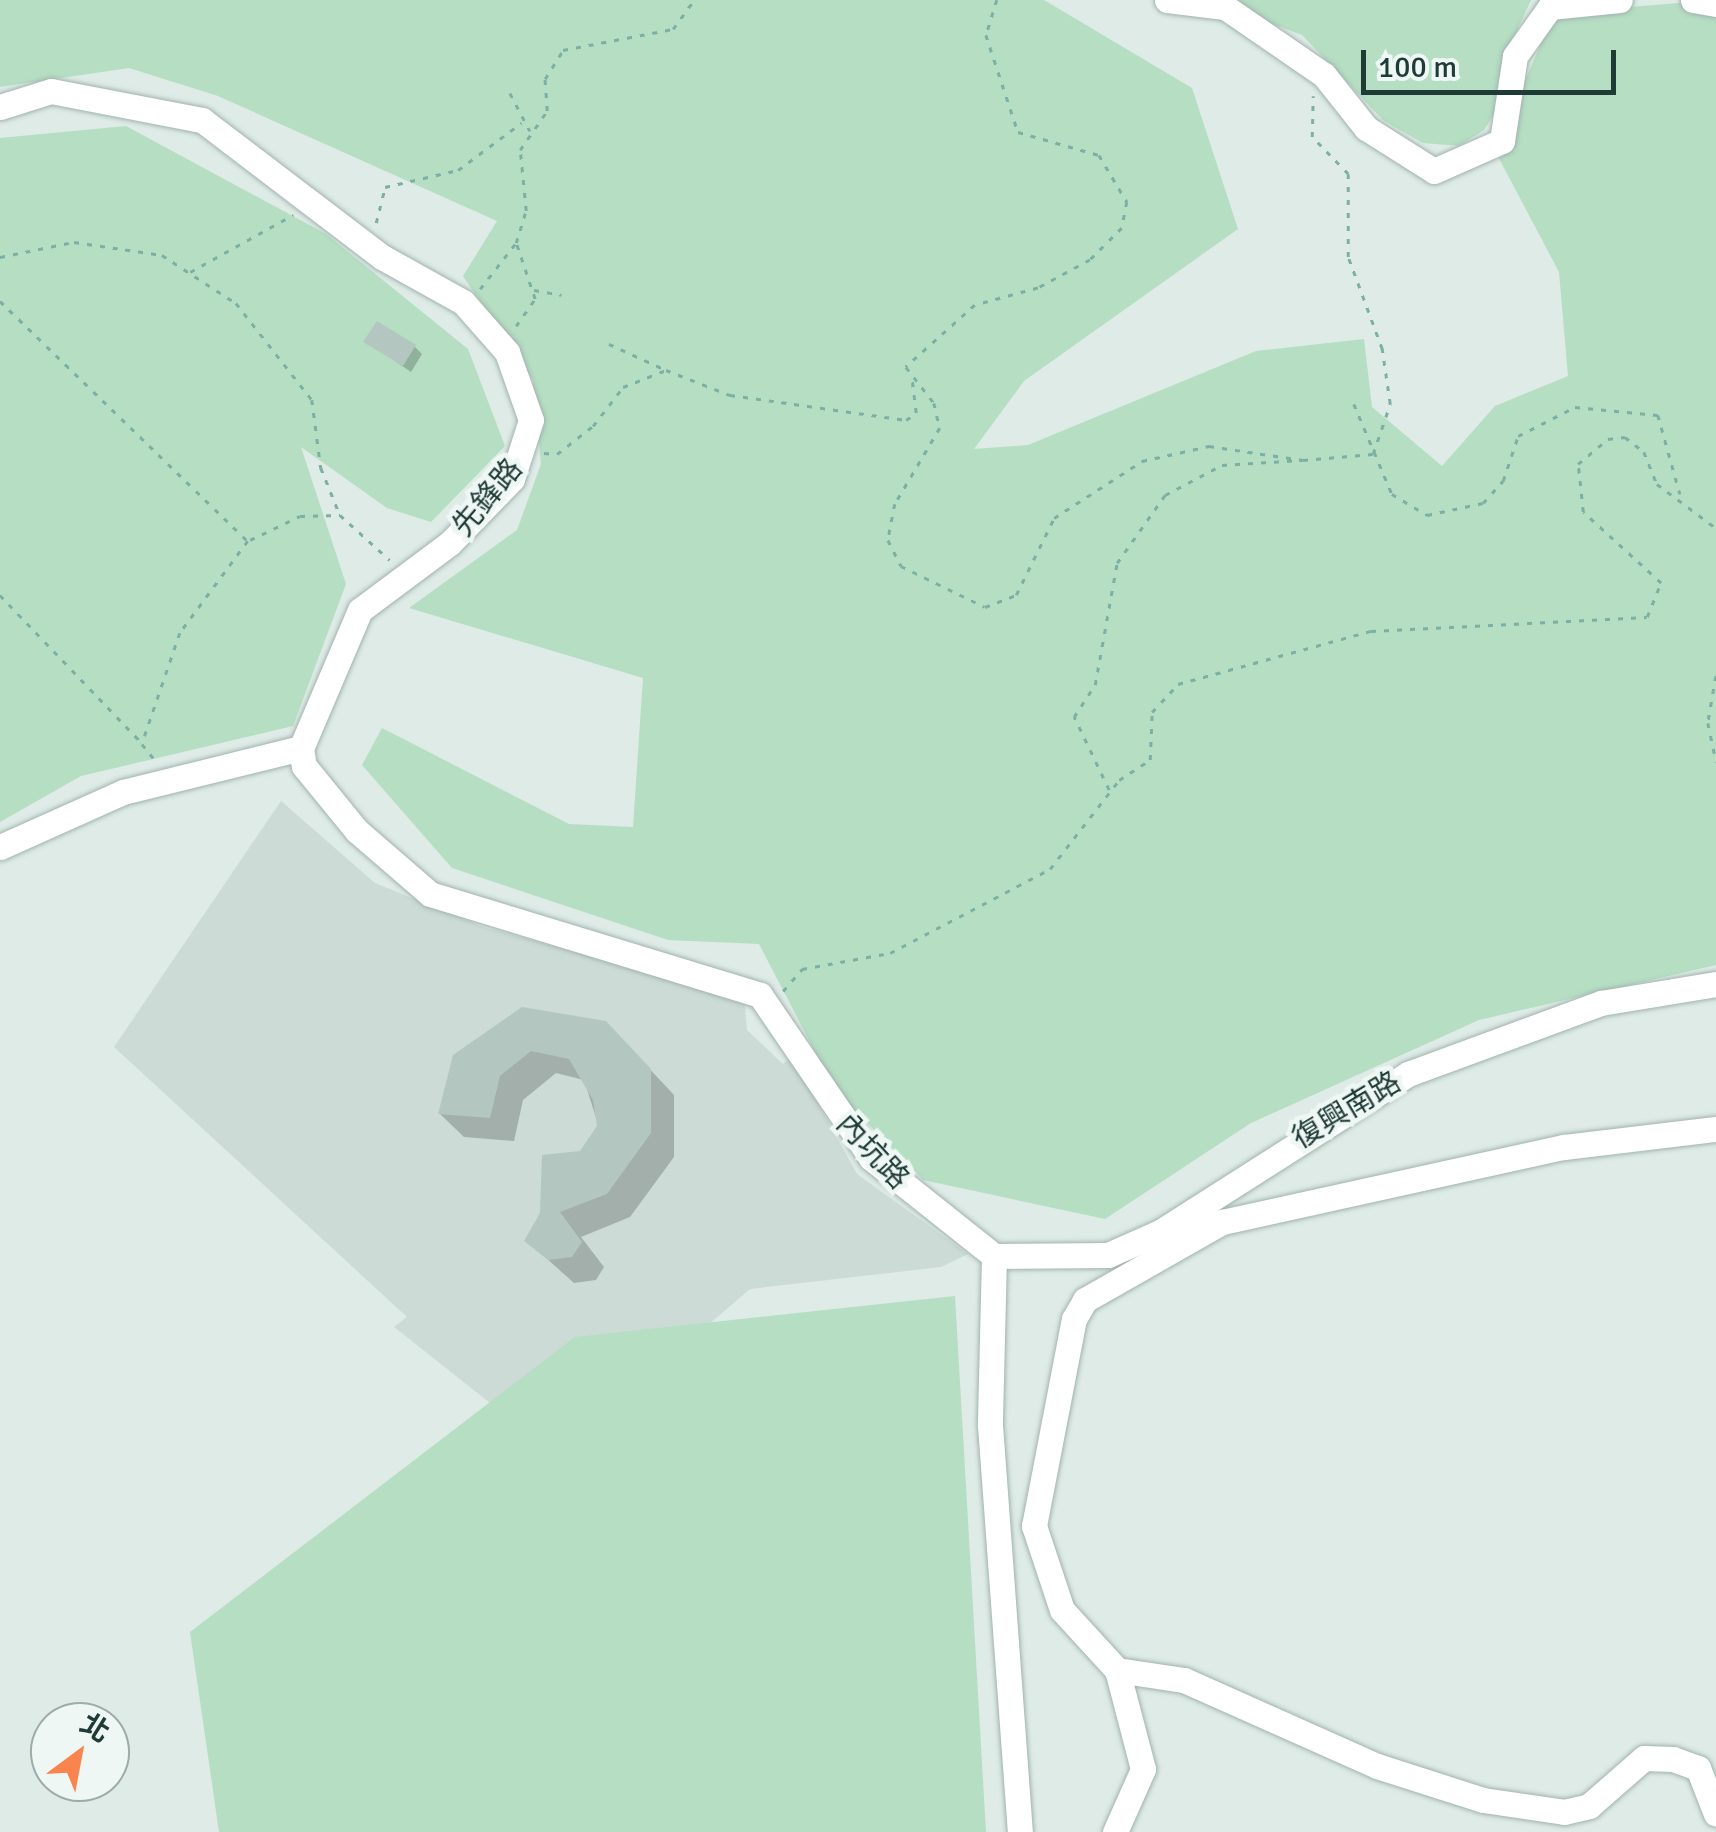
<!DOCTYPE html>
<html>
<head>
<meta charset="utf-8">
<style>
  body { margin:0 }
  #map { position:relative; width:1716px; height:1832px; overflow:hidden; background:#deebe6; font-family:Signika,"Noto Sans TC",sans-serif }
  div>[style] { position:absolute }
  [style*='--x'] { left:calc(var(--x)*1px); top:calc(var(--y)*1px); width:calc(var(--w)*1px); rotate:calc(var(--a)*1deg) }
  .built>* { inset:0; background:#ccdbd5 }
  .green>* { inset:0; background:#b5dec3 }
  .shadow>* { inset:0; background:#0003 }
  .building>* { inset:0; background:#b3c6bf }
  .path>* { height:2.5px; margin-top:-1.25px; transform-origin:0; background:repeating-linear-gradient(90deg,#7db0a4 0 5px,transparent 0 13px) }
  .roads { filter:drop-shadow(0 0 2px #a1b3ae) drop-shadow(0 0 2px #a1b3ae) }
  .minor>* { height:25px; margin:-12.5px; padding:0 12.5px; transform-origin:12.5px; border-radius:12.5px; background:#fff }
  span { translate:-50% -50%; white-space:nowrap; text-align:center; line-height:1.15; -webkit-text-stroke:9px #eff7f4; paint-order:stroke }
  .street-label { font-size:30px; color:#1f3b36 }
  .north { position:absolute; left:30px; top:1702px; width:100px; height:100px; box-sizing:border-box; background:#eff7f4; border:2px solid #9caca8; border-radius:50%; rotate:32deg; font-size:28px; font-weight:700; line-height:40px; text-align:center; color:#1f3b36 }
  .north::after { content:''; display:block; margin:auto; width:35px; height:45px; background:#fa844d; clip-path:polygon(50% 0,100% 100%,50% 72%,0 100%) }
  .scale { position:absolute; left:1361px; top:50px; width:255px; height:45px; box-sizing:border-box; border:5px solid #1f3b36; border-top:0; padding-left:12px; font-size:30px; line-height:35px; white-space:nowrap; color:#1f3b36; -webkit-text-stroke:8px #eff7f4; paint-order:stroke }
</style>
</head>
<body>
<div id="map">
  <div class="built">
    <i style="clip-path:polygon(281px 801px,375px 883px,483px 927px,744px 998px,747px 1030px,783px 1064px,792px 1056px,857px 1174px,968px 1254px,941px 1267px,750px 1289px,556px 1455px,394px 1327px,407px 1317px,114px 1047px)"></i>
  </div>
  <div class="green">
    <i style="clip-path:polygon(0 0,1044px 0,1192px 88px,1238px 229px,1024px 381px,974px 449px,1028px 445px,1256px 351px,1364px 339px,1372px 407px,1442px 466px,1495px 406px,1568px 376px,1559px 272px,1495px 151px,1554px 13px,1716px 0,1716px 965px,1479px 1020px,1251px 1123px,1105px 1219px,923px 1180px,835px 1090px,759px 944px,668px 940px,452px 868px,362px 765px,382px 728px,569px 824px,633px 827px,643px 678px,409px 608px,517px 530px,541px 464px,533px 380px,463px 276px,497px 221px,218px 96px,129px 68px,0 87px)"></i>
    <i style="clip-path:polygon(1208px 0,1531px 0,1503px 61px,1506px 95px,1484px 130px,1459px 146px,1423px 143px,1384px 121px,1302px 35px)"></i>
    <i style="clip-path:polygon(126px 126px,326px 234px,468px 349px,505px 446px,431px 522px,387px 508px,301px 447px,346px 584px,293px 726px,81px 776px,0 822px,0 138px)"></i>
    <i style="clip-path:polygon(955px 1296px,986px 1832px,219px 1832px,190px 1632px,575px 1337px)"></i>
  </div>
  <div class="shadow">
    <i style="clip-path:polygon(367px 342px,415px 347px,422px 354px,411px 372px)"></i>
    <i style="clip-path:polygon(523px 1009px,630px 1048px,674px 1095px,674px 1157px,630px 1217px,581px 1237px,604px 1267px,596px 1280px,574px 1283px,527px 1241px,599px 1127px,584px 1080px,556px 1073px,523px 1100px,514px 1141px,464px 1137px,440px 1114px)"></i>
  </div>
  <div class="building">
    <i style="clip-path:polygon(377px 321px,416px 345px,403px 366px,363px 342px)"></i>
    <i style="clip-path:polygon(522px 1007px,606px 1021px,651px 1069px,651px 1133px,607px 1194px,560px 1212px,582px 1242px,572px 1257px,548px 1260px,524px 1241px,540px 1213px,542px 1155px,580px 1151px,597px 1126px,593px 1100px,569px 1059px,531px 1051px,500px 1076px,490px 1118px,438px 1114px,453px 1055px)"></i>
  </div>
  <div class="path">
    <i style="--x:997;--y:0;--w:37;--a:107"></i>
    <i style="--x:986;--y:35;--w:102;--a:71.7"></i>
    <i style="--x:1018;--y:132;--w:84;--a:15.9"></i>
    <i style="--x:1099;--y:155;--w:55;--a:59.2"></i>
    <i style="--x:1127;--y:202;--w:26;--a:101"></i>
    <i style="--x:1122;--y:228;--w:45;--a:135"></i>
    <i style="--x:1090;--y:260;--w:59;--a:151.7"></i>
    <i style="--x:1038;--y:288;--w:65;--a:164.9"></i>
    <i style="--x:975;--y:305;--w:93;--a:138.1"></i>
    <i style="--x:906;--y:367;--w:46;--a:52.1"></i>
    <i style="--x:934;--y:403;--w:26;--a:77"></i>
    <i style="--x:940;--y:428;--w:88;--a:120.6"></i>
    <i style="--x:895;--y:504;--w:37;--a:101"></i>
    <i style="--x:888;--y:540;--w:29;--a:63"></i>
    <i style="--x:901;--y:566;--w:93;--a:26"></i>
    <i style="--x:985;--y:607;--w:33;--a:-21"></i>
    <i style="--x:1016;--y:595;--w:86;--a:-63.7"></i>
    <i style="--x:1054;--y:518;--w:105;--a:-32.9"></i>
    <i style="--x:1142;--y:461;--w:69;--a:-12.6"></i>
    <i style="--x:1209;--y:446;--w:95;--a:8.5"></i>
    <i style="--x:1303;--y:460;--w:70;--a:-4.9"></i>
    <i style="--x:1373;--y:454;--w:53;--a:-71.2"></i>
    <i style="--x:1390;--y:404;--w:56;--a:-98.3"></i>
    <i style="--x:1382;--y:349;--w:98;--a:-110.3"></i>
    <i style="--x:1348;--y:257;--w:83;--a:-90"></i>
    <i style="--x:1348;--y:174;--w:52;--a:-134.2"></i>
    <i style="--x:1312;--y:137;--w:41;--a:-88.6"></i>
    <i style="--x:510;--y:93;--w:43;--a:62.2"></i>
    <i style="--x:376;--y:223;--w:37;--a:-76"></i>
    <i style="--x:385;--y:187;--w:75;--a:-13.1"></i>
    <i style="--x:458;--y:170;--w:79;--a:-36.7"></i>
    <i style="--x:0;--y:257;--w:76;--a:-11.5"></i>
    <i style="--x:74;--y:242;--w:89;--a:8.4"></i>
    <i style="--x:162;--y:255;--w:88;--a:33"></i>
    <i style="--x:236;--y:303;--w:123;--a:51.9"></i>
    <i style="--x:312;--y:400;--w:69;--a:82.5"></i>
    <i style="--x:321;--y:468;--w:51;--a:68"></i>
    <i style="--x:340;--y:515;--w:67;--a:42"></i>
    <i style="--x:190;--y:272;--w:118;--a:-29"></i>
    <i style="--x:480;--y:289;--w:57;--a:-52.1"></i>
    <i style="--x:534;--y:290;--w:28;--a:10"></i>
    <i style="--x:0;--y:301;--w:345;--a:44.1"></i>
    <i style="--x:248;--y:541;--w:114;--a:126.5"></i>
    <i style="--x:180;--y:633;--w:117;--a:108.9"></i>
    <i style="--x:142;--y:744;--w:22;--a:51"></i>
    <i style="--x:516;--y:326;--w:33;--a:-55"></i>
    <i style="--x:535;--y:299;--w:59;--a:-108.7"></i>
    <i style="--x:516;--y:243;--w:34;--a:-73"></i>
    <i style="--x:526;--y:211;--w:61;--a:-95.6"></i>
    <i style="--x:520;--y:150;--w:47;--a:-55.3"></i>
    <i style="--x:547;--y:111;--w:32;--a:-94"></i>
    <i style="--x:545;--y:79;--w:34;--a:-58"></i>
    <i style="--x:563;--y:50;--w:112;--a:-10.8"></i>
    <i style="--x:673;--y:29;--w:36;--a:-54"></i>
    <i style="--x:609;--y:344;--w:60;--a:24.4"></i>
    <i style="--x:1354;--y:404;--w:98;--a:67.1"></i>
    <i style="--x:1392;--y:494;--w:41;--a:31"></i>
    <i style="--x:1427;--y:515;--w:57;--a:-12.1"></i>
    <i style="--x:1483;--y:503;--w:30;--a:-48"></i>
    <i style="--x:1503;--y:481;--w:47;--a:-71.6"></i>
    <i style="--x:1518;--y:436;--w:64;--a:-27"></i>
    <i style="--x:1575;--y:407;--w:83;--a:5.5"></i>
    <i style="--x:1658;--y:415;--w:82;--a:74.4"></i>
    <i style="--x:544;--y:453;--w:13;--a:4"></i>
    <i style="--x:557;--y:454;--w:46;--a:-37.9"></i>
    <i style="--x:593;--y:426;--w:49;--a:-52.4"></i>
    <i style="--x:623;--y:387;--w:46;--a:-21.6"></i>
    <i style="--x:666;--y:370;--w:69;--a:21.3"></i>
    <i style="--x:730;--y:395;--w:178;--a:8.1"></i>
    <i style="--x:906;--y:420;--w:12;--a:-35"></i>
    <i style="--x:916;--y:413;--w:38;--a:-97"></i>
    <i style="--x:250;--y:540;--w:55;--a:-25.6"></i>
    <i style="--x:300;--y:516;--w:40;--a:-1.4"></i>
    <i style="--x:0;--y:595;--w:204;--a:46.2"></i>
    <i style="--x:1716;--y:676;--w:48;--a:99.7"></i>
    <i style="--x:1708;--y:723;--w:40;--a:78"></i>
    <i style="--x:1109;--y:790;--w:81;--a:-115.6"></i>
    <i style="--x:1074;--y:717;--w:38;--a:-57"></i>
    <i style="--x:1095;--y:685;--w:124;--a:-79.8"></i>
    <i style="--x:1117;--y:563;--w:83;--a:-54.8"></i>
    <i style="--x:1165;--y:495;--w:64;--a:-27.8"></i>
    <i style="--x:1222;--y:465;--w:80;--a:-3.6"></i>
    <i style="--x:783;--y:991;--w:29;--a:-49"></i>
    <i style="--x:802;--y:969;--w:89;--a:-10.3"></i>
    <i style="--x:890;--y:953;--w:181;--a:-27.7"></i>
    <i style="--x:1050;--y:869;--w:113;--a:-52.2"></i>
    <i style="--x:1119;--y:780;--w:37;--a:-33"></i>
    <i style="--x:1150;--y:760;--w:48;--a:-87.6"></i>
    <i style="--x:1152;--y:712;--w:38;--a:-47"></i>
    <i style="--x:1178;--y:684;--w:200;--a:-15.4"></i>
    <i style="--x:1371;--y:631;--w:276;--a:-2.9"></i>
    <i style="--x:1647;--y:617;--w:37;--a:-68"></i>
    <i style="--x:1661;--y:583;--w:105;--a:-137.7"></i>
    <i style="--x:1583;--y:512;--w:48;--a:-95.9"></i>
    <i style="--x:1578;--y:464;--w:39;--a:-40"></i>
    <i style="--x:1608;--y:439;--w:17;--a:-7"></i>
    <i style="--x:1625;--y:437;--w:24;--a:38"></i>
    <i style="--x:1644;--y:452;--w:35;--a:68"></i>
    <i style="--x:1657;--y:484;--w:74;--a:36.7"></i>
  </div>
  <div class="roads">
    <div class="minor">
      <i style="--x:1167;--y:0;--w:58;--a:6.9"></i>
      <i style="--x:1225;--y:7;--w:120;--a:34.5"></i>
      <i style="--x:1324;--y:75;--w:68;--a:51.6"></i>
      <i style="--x:1366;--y:128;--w:80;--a:32.3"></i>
      <i style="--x:1434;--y:171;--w:74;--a:-23.8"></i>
      <i style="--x:1502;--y:141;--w:86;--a:-81.3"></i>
      <i style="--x:1515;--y:56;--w:60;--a:-54.5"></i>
      <i style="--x:1550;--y:7;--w:70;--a:-5.7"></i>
      <i style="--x:1693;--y:0;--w:23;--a:10"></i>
      <i style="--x:0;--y:107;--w:53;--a:-17.4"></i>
      <i style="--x:51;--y:91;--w:154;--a:10.9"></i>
      <i style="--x:202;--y:120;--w:226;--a:37.3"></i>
      <i style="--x:382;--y:257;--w:93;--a:29.1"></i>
      <i style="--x:463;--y:302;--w:67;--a:48.7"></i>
      <i style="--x:507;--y:352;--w:72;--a:70.6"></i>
      <i style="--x:531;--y:420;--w:62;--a:107.9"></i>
      <i style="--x:512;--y:479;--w:89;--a:134.1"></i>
      <i style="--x:450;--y:543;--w:112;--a:143.3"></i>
      <i style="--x:360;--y:610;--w:150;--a:113.1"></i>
      <i style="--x:301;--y:748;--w:183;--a:166.1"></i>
      <i style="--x:123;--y:792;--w:135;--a:155.9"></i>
      <i style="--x:301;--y:748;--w:18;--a:81"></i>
      <i style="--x:304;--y:766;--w:84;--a:50.8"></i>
      <i style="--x:357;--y:831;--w:96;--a:40.8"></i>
      <i style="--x:430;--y:894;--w:345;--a:17"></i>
      <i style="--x:760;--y:995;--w:197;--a:55.7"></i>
      <i style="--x:871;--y:1158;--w:157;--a:38.5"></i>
      <i style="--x:994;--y:1256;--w:169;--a:91.4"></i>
      <i style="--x:990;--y:1425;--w:408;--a:85.8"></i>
      <i style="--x:994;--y:1256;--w:114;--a:-0.5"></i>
      <i style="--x:1108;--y:1255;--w:57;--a:-23.9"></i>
      <i style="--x:1160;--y:1232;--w:294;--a:-32.5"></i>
      <i style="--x:1408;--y:1074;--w:206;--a:-20.2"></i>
      <i style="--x:1601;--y:1003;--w:117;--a:-9.4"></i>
      <i style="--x:1117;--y:1670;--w:68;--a:8.5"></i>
      <i style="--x:1184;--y:1680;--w:211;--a:24"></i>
      <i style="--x:1377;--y:1766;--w:111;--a:17.8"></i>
      <i style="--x:1483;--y:1800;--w:82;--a:8.4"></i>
      <i style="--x:1564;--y:1812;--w:26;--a:-13"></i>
      <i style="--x:1589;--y:1806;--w:73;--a:-41.1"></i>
      <i style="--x:1644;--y:1758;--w:29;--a:2"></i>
      <i style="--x:1673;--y:1759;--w:27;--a:20"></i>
      <i style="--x:1698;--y:1768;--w:49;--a:68.6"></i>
      <i style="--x:1115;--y:1832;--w:69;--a:-66"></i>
      <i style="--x:1143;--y:1769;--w:102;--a:-104.7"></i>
      <i style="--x:1117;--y:1670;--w:81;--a:-132.5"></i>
      <i style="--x:1062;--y:1610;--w:89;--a:-108.4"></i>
      <i style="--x:1034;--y:1526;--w:211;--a:-79.1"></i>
      <i style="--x:1074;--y:1319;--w:22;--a:-60"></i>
      <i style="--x:1085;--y:1300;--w:158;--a:-29.7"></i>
      <i style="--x:1222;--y:1222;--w:350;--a:-12.4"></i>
      <i style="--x:1564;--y:1147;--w:153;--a:-6.8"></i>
    </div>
  </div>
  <div class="street-label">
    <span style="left:488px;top:498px;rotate:-50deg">先鋒路</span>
    <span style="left:1347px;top:1111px;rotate:-31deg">復興南路</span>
    <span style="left:872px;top:1152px;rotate:47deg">內坑路</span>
  </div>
  <div class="north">北</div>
  <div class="scale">100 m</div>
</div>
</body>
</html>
